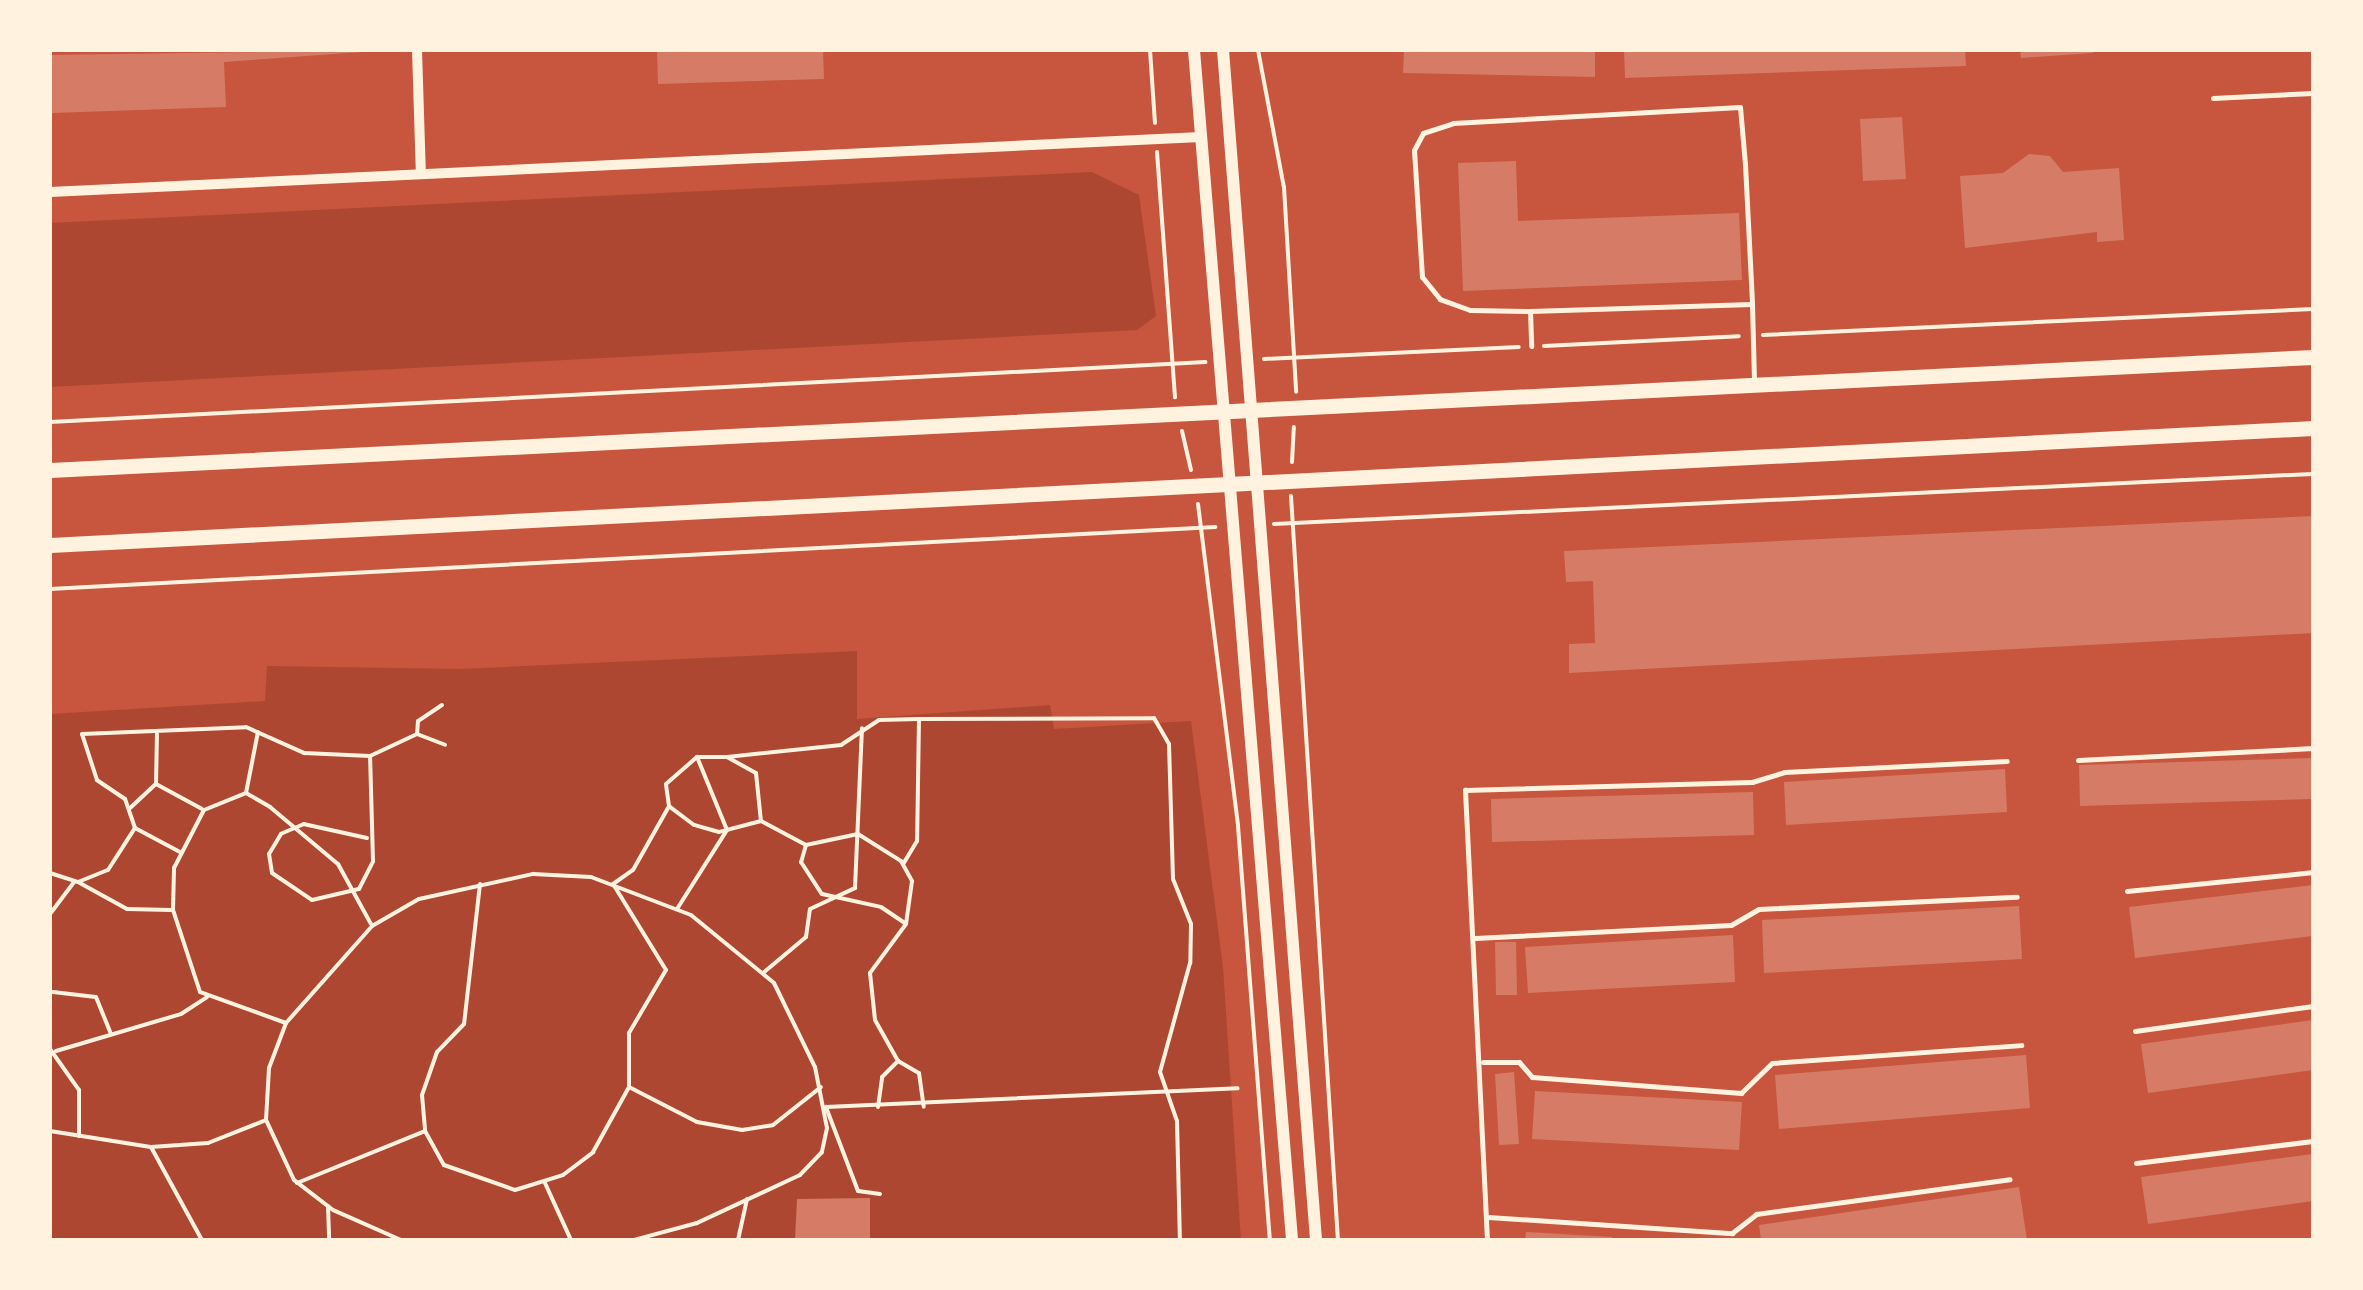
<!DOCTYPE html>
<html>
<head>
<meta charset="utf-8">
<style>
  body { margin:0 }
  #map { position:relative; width:2363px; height:1290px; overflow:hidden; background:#c8553d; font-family:"PT Serif",serif }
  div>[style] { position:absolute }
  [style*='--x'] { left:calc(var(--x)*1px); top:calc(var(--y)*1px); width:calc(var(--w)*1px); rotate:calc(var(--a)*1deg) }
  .green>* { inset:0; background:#ae4732 }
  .building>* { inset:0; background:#d67c66 }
  .path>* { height:4px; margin:-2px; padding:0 2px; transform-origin:2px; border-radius:2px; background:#fff3e0 }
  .service>* { height:5px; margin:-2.5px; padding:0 2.5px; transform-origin:2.5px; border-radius:2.5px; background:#fff3e0 }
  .minor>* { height:10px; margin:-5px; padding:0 5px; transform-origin:5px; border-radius:5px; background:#fff3e0 }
  .tertiary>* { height:12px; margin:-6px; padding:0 6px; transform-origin:6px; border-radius:6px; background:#fff3e0 }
  .primary>* { height:15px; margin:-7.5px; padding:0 7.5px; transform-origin:7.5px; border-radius:7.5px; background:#fff3e0 }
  span { translate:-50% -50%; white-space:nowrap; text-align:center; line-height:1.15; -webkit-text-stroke:8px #fff3e0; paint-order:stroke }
  .frame { position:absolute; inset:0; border:52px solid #fff3e0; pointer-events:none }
</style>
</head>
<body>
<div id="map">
  <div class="green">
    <i style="clip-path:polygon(1092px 172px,1139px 195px,1156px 316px,1137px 330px,50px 387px,50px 223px)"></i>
    <i style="clip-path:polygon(857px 651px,857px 719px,1050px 705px,1054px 729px,1191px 721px,1223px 967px,1241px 1240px,50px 1240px,50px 714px,265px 701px,267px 666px,459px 669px)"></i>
  </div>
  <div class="building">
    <i style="clip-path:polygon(390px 50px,224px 62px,226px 107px,52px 113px,50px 55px)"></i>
    <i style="clip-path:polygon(657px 50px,823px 50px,824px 79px,658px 84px)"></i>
    <i style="clip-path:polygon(1404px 50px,1595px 50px,1595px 77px,1403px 73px)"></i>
    <i style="clip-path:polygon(1624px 50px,1965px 50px,1966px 66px,1625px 78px)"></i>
    <i style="clip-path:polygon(2020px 50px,2093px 50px,2093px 53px,2021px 58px)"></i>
    <i style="clip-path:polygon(1902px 117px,1906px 179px,1863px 181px,1860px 119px)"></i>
    <i style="clip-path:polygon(2029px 154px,2050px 156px,2063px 172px,2119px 168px,2124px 240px,2097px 242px,2097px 232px,1965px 248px,1960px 176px,2003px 173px)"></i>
    <i style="clip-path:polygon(1516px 161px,1518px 221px,1739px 213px,1742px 280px,1463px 291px,1458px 163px)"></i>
    <i style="clip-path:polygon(2313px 516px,2313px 633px,1569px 673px,1569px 644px,1595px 643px,1593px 581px,1566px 582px,1564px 551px)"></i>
    <i style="clip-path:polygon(2313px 758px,2313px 799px,2080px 806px,2079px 765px)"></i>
    <i style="clip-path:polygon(2005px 769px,2007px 812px,1786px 825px,1784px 782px)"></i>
    <i style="clip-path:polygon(1753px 792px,1754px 835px,1492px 842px,1491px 799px)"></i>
    <i style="clip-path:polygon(2313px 885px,2313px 936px,2135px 958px,2129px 907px)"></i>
    <i style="clip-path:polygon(2019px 906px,2022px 959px,1764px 973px,1762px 920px)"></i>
    <i style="clip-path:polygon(1733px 935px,1735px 982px,1528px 993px,1525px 947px)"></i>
    <i style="clip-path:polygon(1495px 942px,1516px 942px,1517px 995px,1496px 995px)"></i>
    <i style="clip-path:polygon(2313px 1020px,2313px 1070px,2148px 1093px,2141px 1044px)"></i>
    <i style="clip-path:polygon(2026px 1055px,2030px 1108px,1779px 1129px,1775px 1075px)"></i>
    <i style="clip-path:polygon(1514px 1072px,1519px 1144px,1499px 1145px,1495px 1074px)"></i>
    <i style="clip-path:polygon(1535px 1091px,1742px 1102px,1739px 1150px,1532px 1139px)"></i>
    <i style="clip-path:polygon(2313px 1154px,2313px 1201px,2148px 1224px,2141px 1177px)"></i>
    <i style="clip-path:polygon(2019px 1187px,2027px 1240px,1761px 1240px,1759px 1225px)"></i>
    <i style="clip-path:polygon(870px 1198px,870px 1240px,795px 1240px,797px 1199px)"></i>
    <i style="clip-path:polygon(1526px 1232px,1612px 1237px,1612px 1240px,1525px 1240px)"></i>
  </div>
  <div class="path">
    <i style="--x:1150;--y:50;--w:73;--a:86.1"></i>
    <i style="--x:1258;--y:50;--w:139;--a:79.3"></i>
    <i style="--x:1284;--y:187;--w:205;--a:86.6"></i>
    <i style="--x:1157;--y:152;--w:246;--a:85.8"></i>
    <i style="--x:1763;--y:335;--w:551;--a:-2.71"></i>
    <i style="--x:1544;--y:346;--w:195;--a:-2.9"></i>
    <i style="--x:1264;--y:359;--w:255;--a:-2.7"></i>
    <i style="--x:50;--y:422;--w:1157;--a:-2.97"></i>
    <i style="--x:1182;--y:431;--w:40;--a:77"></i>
    <i style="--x:1292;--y:462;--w:35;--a:-87"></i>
    <i style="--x:1291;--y:496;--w:745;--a:86.39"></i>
    <i style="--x:1198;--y:504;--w:324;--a:82.9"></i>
    <i style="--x:1238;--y:826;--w:415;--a:85.6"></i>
    <i style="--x:1274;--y:524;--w:1040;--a:-2.76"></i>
    <i style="--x:50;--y:589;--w:1167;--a:-3.05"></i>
    <i style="--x:442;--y:705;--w:29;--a:146"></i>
    <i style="--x:418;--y:721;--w:13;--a:94"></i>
    <i style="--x:417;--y:734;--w:30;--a:21"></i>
    <i style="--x:919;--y:719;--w:235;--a:-0.2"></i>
    <i style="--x:1154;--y:718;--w:30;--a:60"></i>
    <i style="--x:1169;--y:744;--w:135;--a:88.3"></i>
    <i style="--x:1173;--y:879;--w:48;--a:68.2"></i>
    <i style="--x:1191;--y:924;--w:39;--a:91"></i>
    <i style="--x:1190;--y:963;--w:113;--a:105.4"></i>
    <i style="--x:1160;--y:1072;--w:52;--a:70.9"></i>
    <i style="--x:1177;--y:1121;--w:119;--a:88.6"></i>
    <i style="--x:727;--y:757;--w:115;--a:-6"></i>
    <i style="--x:841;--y:745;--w:45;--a:-33.3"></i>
    <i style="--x:879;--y:720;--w:40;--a:-1.4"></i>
    <i style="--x:919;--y:719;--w:122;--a:90.9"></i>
    <i style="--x:917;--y:841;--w:27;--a:121"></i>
    <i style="--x:156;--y:784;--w:50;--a:-88.9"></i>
    <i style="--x:246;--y:793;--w:62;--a:-78.9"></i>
    <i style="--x:129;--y:809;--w:37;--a:-43"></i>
    <i style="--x:156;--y:784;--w:52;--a:28.5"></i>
    <i style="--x:761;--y:821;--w:43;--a:165.3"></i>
    <i style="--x:719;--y:832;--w:26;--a:-164"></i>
    <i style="--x:694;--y:825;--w:31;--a:-143"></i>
    <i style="--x:669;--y:806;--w:22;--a:-98"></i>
    <i style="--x:666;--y:784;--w:41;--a:-41.1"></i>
    <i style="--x:697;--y:757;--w:30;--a:0"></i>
    <i style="--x:727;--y:757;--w:33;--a:29"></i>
    <i style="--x:756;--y:773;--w:48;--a:84.1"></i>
    <i style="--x:761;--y:821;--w:51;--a:28.1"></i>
    <i style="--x:806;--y:845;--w:53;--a:-11.9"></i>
    <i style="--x:858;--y:834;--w:51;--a:32.1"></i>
    <i style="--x:901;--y:861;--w:23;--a:61"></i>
    <i style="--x:912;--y:881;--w:43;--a:97.9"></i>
    <i style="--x:906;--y:924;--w:61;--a:126.3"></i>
    <i style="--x:870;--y:973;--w:47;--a:83.9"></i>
    <i style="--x:875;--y:1020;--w:47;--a:60.7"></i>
    <i style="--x:135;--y:828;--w:51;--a:28.1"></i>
    <i style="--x:367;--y:838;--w:65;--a:-167.5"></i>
    <i style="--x:304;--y:824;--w:25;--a:157"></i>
    <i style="--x:281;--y:834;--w:23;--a:121"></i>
    <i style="--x:269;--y:854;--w:19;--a:81"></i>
    <i style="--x:272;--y:873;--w:48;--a:34"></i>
    <i style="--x:312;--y:900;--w:48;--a:-13.2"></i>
    <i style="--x:359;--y:889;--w:31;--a:-63"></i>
    <i style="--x:373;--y:861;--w:105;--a:-91.6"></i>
    <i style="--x:806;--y:845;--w:18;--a:106"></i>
    <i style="--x:801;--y:862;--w:38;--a:57"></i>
    <i style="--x:822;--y:894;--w:60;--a:12.4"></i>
    <i style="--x:881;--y:907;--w:30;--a:34"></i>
    <i style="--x:50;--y:873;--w:29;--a:18"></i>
    <i style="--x:78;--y:882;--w:32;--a:-22"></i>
    <i style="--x:108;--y:870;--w:50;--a:-57.3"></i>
    <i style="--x:135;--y:828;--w:31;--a:-109"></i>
    <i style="--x:125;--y:799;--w:34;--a:-146"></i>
    <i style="--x:97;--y:780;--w:48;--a:-108.1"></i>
    <i style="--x:82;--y:734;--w:164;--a:-2.4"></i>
    <i style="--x:246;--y:727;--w:64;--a:24.1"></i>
    <i style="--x:304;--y:753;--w:66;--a:2.6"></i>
    <i style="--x:370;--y:756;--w:52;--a:-25.1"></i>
    <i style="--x:78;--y:882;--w:56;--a:28.9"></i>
    <i style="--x:127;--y:909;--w:44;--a:1.3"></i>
    <i style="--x:480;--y:884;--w:141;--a:96.5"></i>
    <i style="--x:464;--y:1024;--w:39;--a:134"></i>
    <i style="--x:437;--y:1052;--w:46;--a:109.2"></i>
    <i style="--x:422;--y:1095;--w:36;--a:85"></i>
    <i style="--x:425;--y:1131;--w:39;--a:61"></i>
    <i style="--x:444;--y:1165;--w:75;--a:19.4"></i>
    <i style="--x:515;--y:1190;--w:50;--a:-17.4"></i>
    <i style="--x:563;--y:1175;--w:38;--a:-37"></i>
    <i style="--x:593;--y:1152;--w:74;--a:-61"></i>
    <i style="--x:629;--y:1087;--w:54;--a:-90"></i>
    <i style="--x:629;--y:1033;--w:73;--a:-59.6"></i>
    <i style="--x:666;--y:970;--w:101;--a:-121.6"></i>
    <i style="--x:613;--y:884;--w:24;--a:-35"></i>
    <i style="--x:633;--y:870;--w:73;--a:-60.6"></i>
    <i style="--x:677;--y:909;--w:93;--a:-57.7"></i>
    <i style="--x:727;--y:830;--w:79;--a:-112.3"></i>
    <i style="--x:50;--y:914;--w:40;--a:-53"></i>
    <i style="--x:763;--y:973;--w:56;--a:-39.9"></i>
    <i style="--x:806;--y:937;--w:28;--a:-82"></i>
    <i style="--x:810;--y:909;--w:50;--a:-25"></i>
    <i style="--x:855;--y:888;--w:160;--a:-87.5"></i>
    <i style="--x:50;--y:983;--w:11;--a:90"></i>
    <i style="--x:53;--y:992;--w:43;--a:6.6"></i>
    <i style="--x:96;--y:997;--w:40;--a:68"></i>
    <i style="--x:286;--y:1023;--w:91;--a:-160.2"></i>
    <i style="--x:200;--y:992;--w:86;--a:-108.2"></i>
    <i style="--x:173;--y:910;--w:42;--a:-88.6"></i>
    <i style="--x:174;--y:868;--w:65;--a:-62.7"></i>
    <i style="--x:204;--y:810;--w:45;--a:-22"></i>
    <i style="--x:246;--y:793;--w:28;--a:30"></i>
    <i style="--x:270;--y:807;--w:89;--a:40"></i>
    <i style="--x:338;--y:864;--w:68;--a:61.2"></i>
    <i style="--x:50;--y:1049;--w:50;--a:54.7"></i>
    <i style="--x:79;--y:1090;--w:46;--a:90"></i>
    <i style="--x:56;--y:1051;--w:130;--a:-16.5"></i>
    <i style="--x:181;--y:1014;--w:31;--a:-33"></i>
    <i style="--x:629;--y:1087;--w:76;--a:27.2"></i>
    <i style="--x:697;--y:1122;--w:46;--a:10.1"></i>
    <i style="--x:742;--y:1130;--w:31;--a:-9"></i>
    <i style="--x:773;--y:1125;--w:61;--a:-38.4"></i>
    <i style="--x:878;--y:1107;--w:30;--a:-82"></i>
    <i style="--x:882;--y:1077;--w:23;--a:-45"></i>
    <i style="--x:898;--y:1061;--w:24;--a:30"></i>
    <i style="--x:919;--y:1073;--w:34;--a:82"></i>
    <i style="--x:50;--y:1131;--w:102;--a:9"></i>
    <i style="--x:151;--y:1147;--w:57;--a:-4"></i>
    <i style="--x:208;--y:1143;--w:62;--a:-21.6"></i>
    <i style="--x:151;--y:1147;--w:106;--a:61.3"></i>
    <i style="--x:297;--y:1183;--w:138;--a:-22.1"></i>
    <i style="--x:545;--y:1183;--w:63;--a:65.5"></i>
    <i style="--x:880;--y:1194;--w:22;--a:-172"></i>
    <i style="--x:858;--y:1191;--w:90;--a:-110.9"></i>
    <i style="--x:826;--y:1107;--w:412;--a:-2.6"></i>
    <i style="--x:328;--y:1206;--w:34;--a:88"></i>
    <i style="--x:250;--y:1240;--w:37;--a:0"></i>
    <i style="--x:401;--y:1240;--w:74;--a:-156.2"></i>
    <i style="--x:333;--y:1210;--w:49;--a:-142.4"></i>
    <i style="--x:294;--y:1180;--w:66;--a:-115"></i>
    <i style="--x:266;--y:1120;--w:52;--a:-86.7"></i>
    <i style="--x:269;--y:1068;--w:48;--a:-69.3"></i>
    <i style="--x:286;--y:1023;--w:130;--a:-48.4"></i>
    <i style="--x:372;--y:926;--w:54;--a:-29.9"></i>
    <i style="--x:419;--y:899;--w:117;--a:-12.4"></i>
    <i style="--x:533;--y:874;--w:58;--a:3"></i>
    <i style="--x:591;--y:877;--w:107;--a:20.8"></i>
    <i style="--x:691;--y:915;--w:107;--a:39.3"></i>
    <i style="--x:774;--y:983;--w:93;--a:64"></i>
    <i style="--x:815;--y:1067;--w:62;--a:78.9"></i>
    <i style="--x:827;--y:1128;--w:25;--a:102"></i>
    <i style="--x:822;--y:1152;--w:32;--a:134"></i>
    <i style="--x:800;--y:1175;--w:114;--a:155"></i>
    <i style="--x:697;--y:1223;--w:65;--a:164.9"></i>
    <i style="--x:738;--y:1240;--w:42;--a:-77.6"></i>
  </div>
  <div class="service">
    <i style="--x:2213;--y:98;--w:100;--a:-2.9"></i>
    <i style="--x:1752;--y:304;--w:222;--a:178.2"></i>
    <i style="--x:1530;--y:311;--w:60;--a:-179"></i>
    <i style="--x:1470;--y:310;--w:32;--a:-160"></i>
    <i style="--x:1440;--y:299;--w:28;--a:-129"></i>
    <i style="--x:1422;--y:277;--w:127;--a:-93.6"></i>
    <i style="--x:1414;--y:150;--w:19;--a:-62"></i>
    <i style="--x:1423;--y:133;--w:32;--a:-18"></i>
    <i style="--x:1453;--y:123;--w:287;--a:-3.2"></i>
    <i style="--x:1740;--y:107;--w:57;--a:85"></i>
    <i style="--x:1745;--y:164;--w:140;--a:87.1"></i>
    <i style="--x:1752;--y:304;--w:77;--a:88.5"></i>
    <i style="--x:1530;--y:311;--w:35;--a:88"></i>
    <i style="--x:2078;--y:760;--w:235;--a:-2.9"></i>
    <i style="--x:2127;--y:891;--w:187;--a:-5.8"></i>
    <i style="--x:1475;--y:938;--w:256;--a:-2.9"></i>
    <i style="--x:1731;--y:925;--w:32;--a:-30"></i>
    <i style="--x:1759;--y:909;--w:258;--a:-2.7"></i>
    <i style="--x:2135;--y:1031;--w:180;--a:-8"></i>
    <i style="--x:1483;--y:1062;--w:36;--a:0"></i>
    <i style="--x:1519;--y:1062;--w:20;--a:49"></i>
    <i style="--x:1532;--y:1077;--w:210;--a:4.4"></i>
    <i style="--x:1741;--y:1093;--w:43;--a:-44.1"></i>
    <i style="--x:1772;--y:1063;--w:250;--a:-4.1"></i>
    <i style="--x:2136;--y:1163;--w:178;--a:-7.1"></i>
    <i style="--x:1488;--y:1217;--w:245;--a:3.8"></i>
    <i style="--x:1732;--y:1233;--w:31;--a:-38"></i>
    <i style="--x:1756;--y:1214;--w:256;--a:-7.8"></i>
    <i style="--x:1487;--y:1240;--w:451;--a:-92.8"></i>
    <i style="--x:1465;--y:790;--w:287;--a:-1.6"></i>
    <i style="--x:1752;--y:782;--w:34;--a:-17"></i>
    <i style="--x:1784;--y:772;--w:223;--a:-2.8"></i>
  </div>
  <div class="minor">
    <i style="--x:417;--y:50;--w:124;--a:88.2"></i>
    <i style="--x:50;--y:192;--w:1152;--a:-2.74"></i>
  </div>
  <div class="tertiary">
    <i style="--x:1194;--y:50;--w:1194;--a:85.29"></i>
    <i style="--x:1223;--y:50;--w:1194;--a:85.53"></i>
  </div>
  <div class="primary">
    <i style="--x:50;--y:470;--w:2266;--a:-2.86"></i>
    <i style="--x:50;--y:545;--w:2266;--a:-2.96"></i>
  </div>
  <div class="frame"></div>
</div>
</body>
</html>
